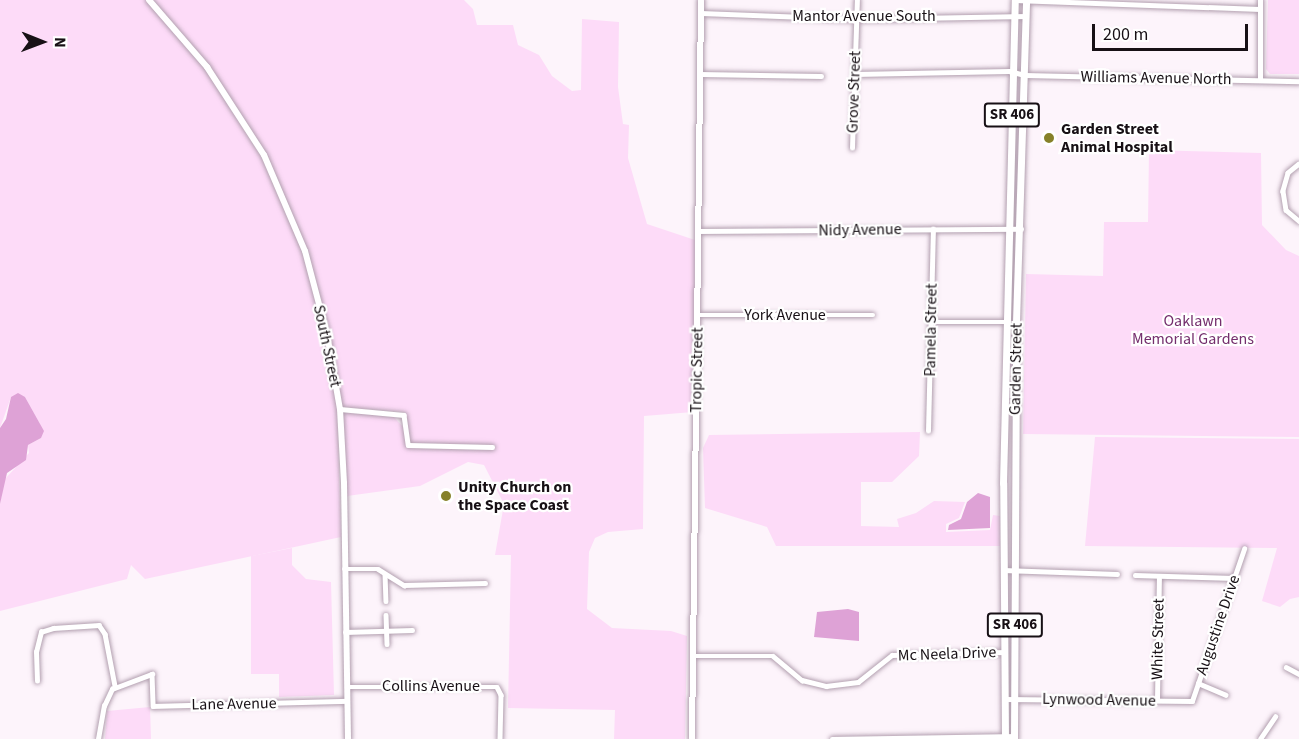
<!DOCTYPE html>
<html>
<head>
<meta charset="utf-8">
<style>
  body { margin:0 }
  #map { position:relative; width:1299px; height:739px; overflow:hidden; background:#fdf4fb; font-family:"Source Sans 3",sans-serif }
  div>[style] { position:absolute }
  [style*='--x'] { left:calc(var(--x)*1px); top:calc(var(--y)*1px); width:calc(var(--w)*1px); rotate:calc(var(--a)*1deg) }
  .green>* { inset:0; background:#fddbf8 }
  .water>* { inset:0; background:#dea2d6 }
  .roads { filter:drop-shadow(0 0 2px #b29faf) drop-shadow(0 0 2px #b29faf) }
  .street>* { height:4.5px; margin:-2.25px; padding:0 2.25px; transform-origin:2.25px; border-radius:2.25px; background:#fff }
  .secondary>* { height:6px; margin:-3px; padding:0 3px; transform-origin:3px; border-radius:3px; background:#fff }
  .primary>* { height:7px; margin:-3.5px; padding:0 3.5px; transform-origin:3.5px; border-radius:3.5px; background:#fff }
  .dots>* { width:16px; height:16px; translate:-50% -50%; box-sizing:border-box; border:3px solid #fff; border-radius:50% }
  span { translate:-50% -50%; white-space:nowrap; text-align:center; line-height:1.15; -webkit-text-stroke:4.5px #fff; paint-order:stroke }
  .shield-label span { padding:2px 4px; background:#fff; border:2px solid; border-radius:4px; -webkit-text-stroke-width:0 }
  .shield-label { font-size:15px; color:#171015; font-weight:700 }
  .street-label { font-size:16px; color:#171015 }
  .poi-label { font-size:16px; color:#171015; font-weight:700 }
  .left { translate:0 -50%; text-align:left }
  .park-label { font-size:16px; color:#742e6d }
  .north { position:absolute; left:12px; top:12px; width:60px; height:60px; -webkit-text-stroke:4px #fff; paint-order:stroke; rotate:91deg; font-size:16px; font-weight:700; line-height:24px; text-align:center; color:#171015 }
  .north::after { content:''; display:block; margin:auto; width:21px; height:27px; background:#171015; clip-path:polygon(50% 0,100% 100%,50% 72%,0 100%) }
  .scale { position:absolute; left:1092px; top:24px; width:156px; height:27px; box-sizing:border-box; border:3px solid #171015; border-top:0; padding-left:8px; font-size:18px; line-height:21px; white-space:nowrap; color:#171015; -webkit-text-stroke:4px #fff; paint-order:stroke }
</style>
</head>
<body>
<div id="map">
  <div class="green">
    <i style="clip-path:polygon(0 0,146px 0,204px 68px,261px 157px,302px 252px,324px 334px,337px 409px,341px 537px,145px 579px,131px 565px,127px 579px,0 611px,0 504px,4px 480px,29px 453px,28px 445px,41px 438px,40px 424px,25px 397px,11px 397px,0 428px)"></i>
    <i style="clip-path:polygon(153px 0,464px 0,473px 9px,477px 25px,513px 25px,518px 45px,539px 55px,552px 76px,572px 91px,581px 90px,582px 19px,619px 22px,618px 87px,623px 124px,629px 125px,628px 158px,647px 224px,695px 240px,693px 412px,644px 416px,643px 529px,608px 532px,595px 538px,589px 552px,587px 609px,612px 628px,671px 631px,687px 636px,685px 739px,614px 739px,615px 710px,508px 708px,511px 555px,495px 555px,504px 504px,484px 465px,468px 462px,420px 486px,347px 496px,343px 412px,394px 417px,403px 427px,408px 448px,494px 450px,495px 445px,411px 443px,405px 412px,342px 407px,330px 333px,307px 250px,267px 155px,209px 65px)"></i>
    <i style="clip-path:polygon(1268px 0,1299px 0,1299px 74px,1270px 74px,1266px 69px)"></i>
    <i style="clip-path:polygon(1149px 150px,1261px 153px,1262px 225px,1286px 250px,1299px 256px,1299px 437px,1023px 434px,1026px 274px,1103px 276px,1104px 222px,1148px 222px)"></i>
    <i style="clip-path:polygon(920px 432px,919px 456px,892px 482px,861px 482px,861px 526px,899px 527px,897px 519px,916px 513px,934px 501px,965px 502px,959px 518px,946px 524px,946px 532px,990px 530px,993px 515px,1000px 516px,1000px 546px,776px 546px,767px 527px,705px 508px,703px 448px,709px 435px)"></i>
    <i style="clip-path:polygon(1095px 437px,1299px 439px,1299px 597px,1290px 599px,1280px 607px,1262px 601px,1277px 548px,1085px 546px)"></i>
    <i style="clip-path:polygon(292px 548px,292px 565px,306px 579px,331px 582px,334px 695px,279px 697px,279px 674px,251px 674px,251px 556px)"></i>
    <i style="clip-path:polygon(150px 707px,151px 739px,105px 739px,107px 711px)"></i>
  </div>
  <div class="water">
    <i style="clip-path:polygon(18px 393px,25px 397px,44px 431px,41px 438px,28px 445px,26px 460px,7px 473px,0 504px,0 428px,6px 419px,11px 397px)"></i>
    <i style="clip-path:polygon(978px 493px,990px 497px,990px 528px,948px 530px,949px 525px,961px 519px,967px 502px)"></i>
    <i style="clip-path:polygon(848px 609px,859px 612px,859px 641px,814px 637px,817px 612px)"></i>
  </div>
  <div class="roads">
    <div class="street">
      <i style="--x:1015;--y:0;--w:245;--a:2.1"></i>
      <i style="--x:701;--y:13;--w:156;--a:2.2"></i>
      <i style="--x:857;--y:19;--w:169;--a:-1"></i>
      <i style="--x:700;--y:74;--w:121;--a:0.9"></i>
      <i style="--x:855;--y:74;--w:154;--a:-1.1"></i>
      <i style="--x:1009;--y:71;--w:16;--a:14"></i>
      <i style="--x:1025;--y:75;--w:274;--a:1.3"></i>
      <i style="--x:1260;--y:80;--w:80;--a:-90"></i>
      <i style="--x:852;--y:148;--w:148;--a:-88.1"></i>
      <i style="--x:1299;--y:164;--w:14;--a:141"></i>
      <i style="--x:1288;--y:173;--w:19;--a:106"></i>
      <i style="--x:1283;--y:191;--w:19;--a:81"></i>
      <i style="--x:1286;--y:210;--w:17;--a:40"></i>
      <i style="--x:699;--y:231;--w:322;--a:-0.4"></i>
      <i style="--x:697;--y:315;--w:176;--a:0"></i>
      <i style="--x:932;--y:322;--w:76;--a:0"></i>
      <i style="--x:340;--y:409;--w:64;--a:5.4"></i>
      <i style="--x:404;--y:415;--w:30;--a:82"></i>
      <i style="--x:408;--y:445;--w:84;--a:1.4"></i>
      <i style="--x:928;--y:431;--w:202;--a:-88.6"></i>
      <i style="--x:344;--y:569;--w:34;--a:0"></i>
      <i style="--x:378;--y:569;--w:31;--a:32"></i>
      <i style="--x:404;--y:585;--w:81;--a:-1.4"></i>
      <i style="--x:1003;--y:570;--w:114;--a:2"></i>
      <i style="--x:385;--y:574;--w:27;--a:88"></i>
      <i style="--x:1135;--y:575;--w:99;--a:1.7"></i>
      <i style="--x:386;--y:615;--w:29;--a:88"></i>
      <i style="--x:345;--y:632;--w:67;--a:-1.7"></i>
      <i style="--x:694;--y:656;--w:79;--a:0"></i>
      <i style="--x:773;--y:656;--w:38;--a:40"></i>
      <i style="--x:802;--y:680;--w:25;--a:14"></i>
      <i style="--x:826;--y:686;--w:32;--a:-7"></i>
      <i style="--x:858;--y:682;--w:43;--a:-38.5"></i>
      <i style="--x:892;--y:655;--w:113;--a:-1.5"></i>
      <i style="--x:1286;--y:667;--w:15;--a:28"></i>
      <i style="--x:37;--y:681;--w:29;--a:-92"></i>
      <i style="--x:36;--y:652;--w:21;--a:-76"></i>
      <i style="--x:41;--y:632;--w:13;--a:-18"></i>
      <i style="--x:53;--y:628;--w:46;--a:-3.7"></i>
      <i style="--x:99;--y:625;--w:11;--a:56"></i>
      <i style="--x:105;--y:634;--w:53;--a:79.1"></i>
      <i style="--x:1198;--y:683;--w:30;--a:23"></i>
      <i style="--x:347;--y:687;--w:150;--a:0"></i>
      <i style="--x:497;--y:687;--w:9;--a:63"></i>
      <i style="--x:501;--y:695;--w:44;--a:91.3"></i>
      <i style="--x:1005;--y:699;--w:187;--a:0.6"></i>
      <i style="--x:1192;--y:701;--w:161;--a:-71.1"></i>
      <i style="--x:1157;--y:700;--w:121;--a:-89.1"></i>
      <i style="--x:98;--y:739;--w:34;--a:-80"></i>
      <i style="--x:104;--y:706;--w:19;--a:-65"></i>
      <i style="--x:112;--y:689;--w:43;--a:-20.6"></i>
      <i style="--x:152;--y:674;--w:32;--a:88"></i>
      <i style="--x:153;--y:706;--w:194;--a:-1.5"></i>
      <i style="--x:832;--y:739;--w:183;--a:-0.9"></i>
      <i style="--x:1260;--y:739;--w:27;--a:-56"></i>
    </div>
    <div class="secondary">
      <i style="--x:149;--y:0;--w:89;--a:49.1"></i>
      <i style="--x:207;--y:67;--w:105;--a:57.1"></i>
      <i style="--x:264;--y:155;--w:104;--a:66.9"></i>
      <i style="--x:305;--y:251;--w:86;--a:75.2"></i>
      <i style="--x:327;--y:334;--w:76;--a:80.2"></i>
      <i style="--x:340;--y:409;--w:74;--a:86.9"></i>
      <i style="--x:344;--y:483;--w:256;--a:89.1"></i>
      <i style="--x:692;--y:739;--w:739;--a:-89.3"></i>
    </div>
    <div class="primary">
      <i style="--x:1005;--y:739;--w:256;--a:-90.4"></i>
      <i style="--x:1003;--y:483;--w:483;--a:-88.6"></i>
      <i style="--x:1014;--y:739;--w:417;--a:-89.7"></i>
      <i style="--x:1016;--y:322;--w:322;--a:-88.2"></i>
    </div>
  </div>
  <div class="dots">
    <i style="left:1049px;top:138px;background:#868129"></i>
    <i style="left:446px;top:496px;background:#868129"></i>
  </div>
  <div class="shield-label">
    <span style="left:1012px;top:115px">SR 406</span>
    <span style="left:1015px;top:625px">SR 406</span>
  </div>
  <div class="street-label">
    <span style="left:864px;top:16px">Mantor Avenue South</span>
    <span style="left:1156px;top:78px;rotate:1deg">Williams Avenue North</span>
    <span style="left:854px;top:92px;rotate:-88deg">Grove Street</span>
    <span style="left:860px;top:230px;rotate:-1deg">Nidy Avenue</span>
    <span style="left:785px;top:315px">York Avenue</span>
    <span style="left:931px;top:330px;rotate:-89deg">Pamela Street</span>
    <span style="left:327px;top:346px;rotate:78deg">South Street</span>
    <span style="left:1016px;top:369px;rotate:-89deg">Garden Street</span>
    <span style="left:697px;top:370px;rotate:-89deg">Tropic Street</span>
    <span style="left:1218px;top:625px;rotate:-71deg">Augustine Drive</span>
    <span style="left:1158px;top:639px;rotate:-89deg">White Street</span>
    <span style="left:947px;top:654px;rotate:-2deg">Mc Neela Drive</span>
    <span style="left:431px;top:686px">Collins Avenue</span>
    <span style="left:1099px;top:700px;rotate:1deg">Lynwood Avenue</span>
    <span style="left:234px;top:704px;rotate:-1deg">Lane Avenue</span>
  </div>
  <div class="poi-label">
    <span class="left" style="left:1061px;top:138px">Garden Street<br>Animal Hospital</span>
    <span class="left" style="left:458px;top:496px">Unity Church on<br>the Space Coast</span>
  </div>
  <div class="park-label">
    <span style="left:1193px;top:330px">Oaklawn<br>Memorial Gardens</span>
  </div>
  <div class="north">N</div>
  <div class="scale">200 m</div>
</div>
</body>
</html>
